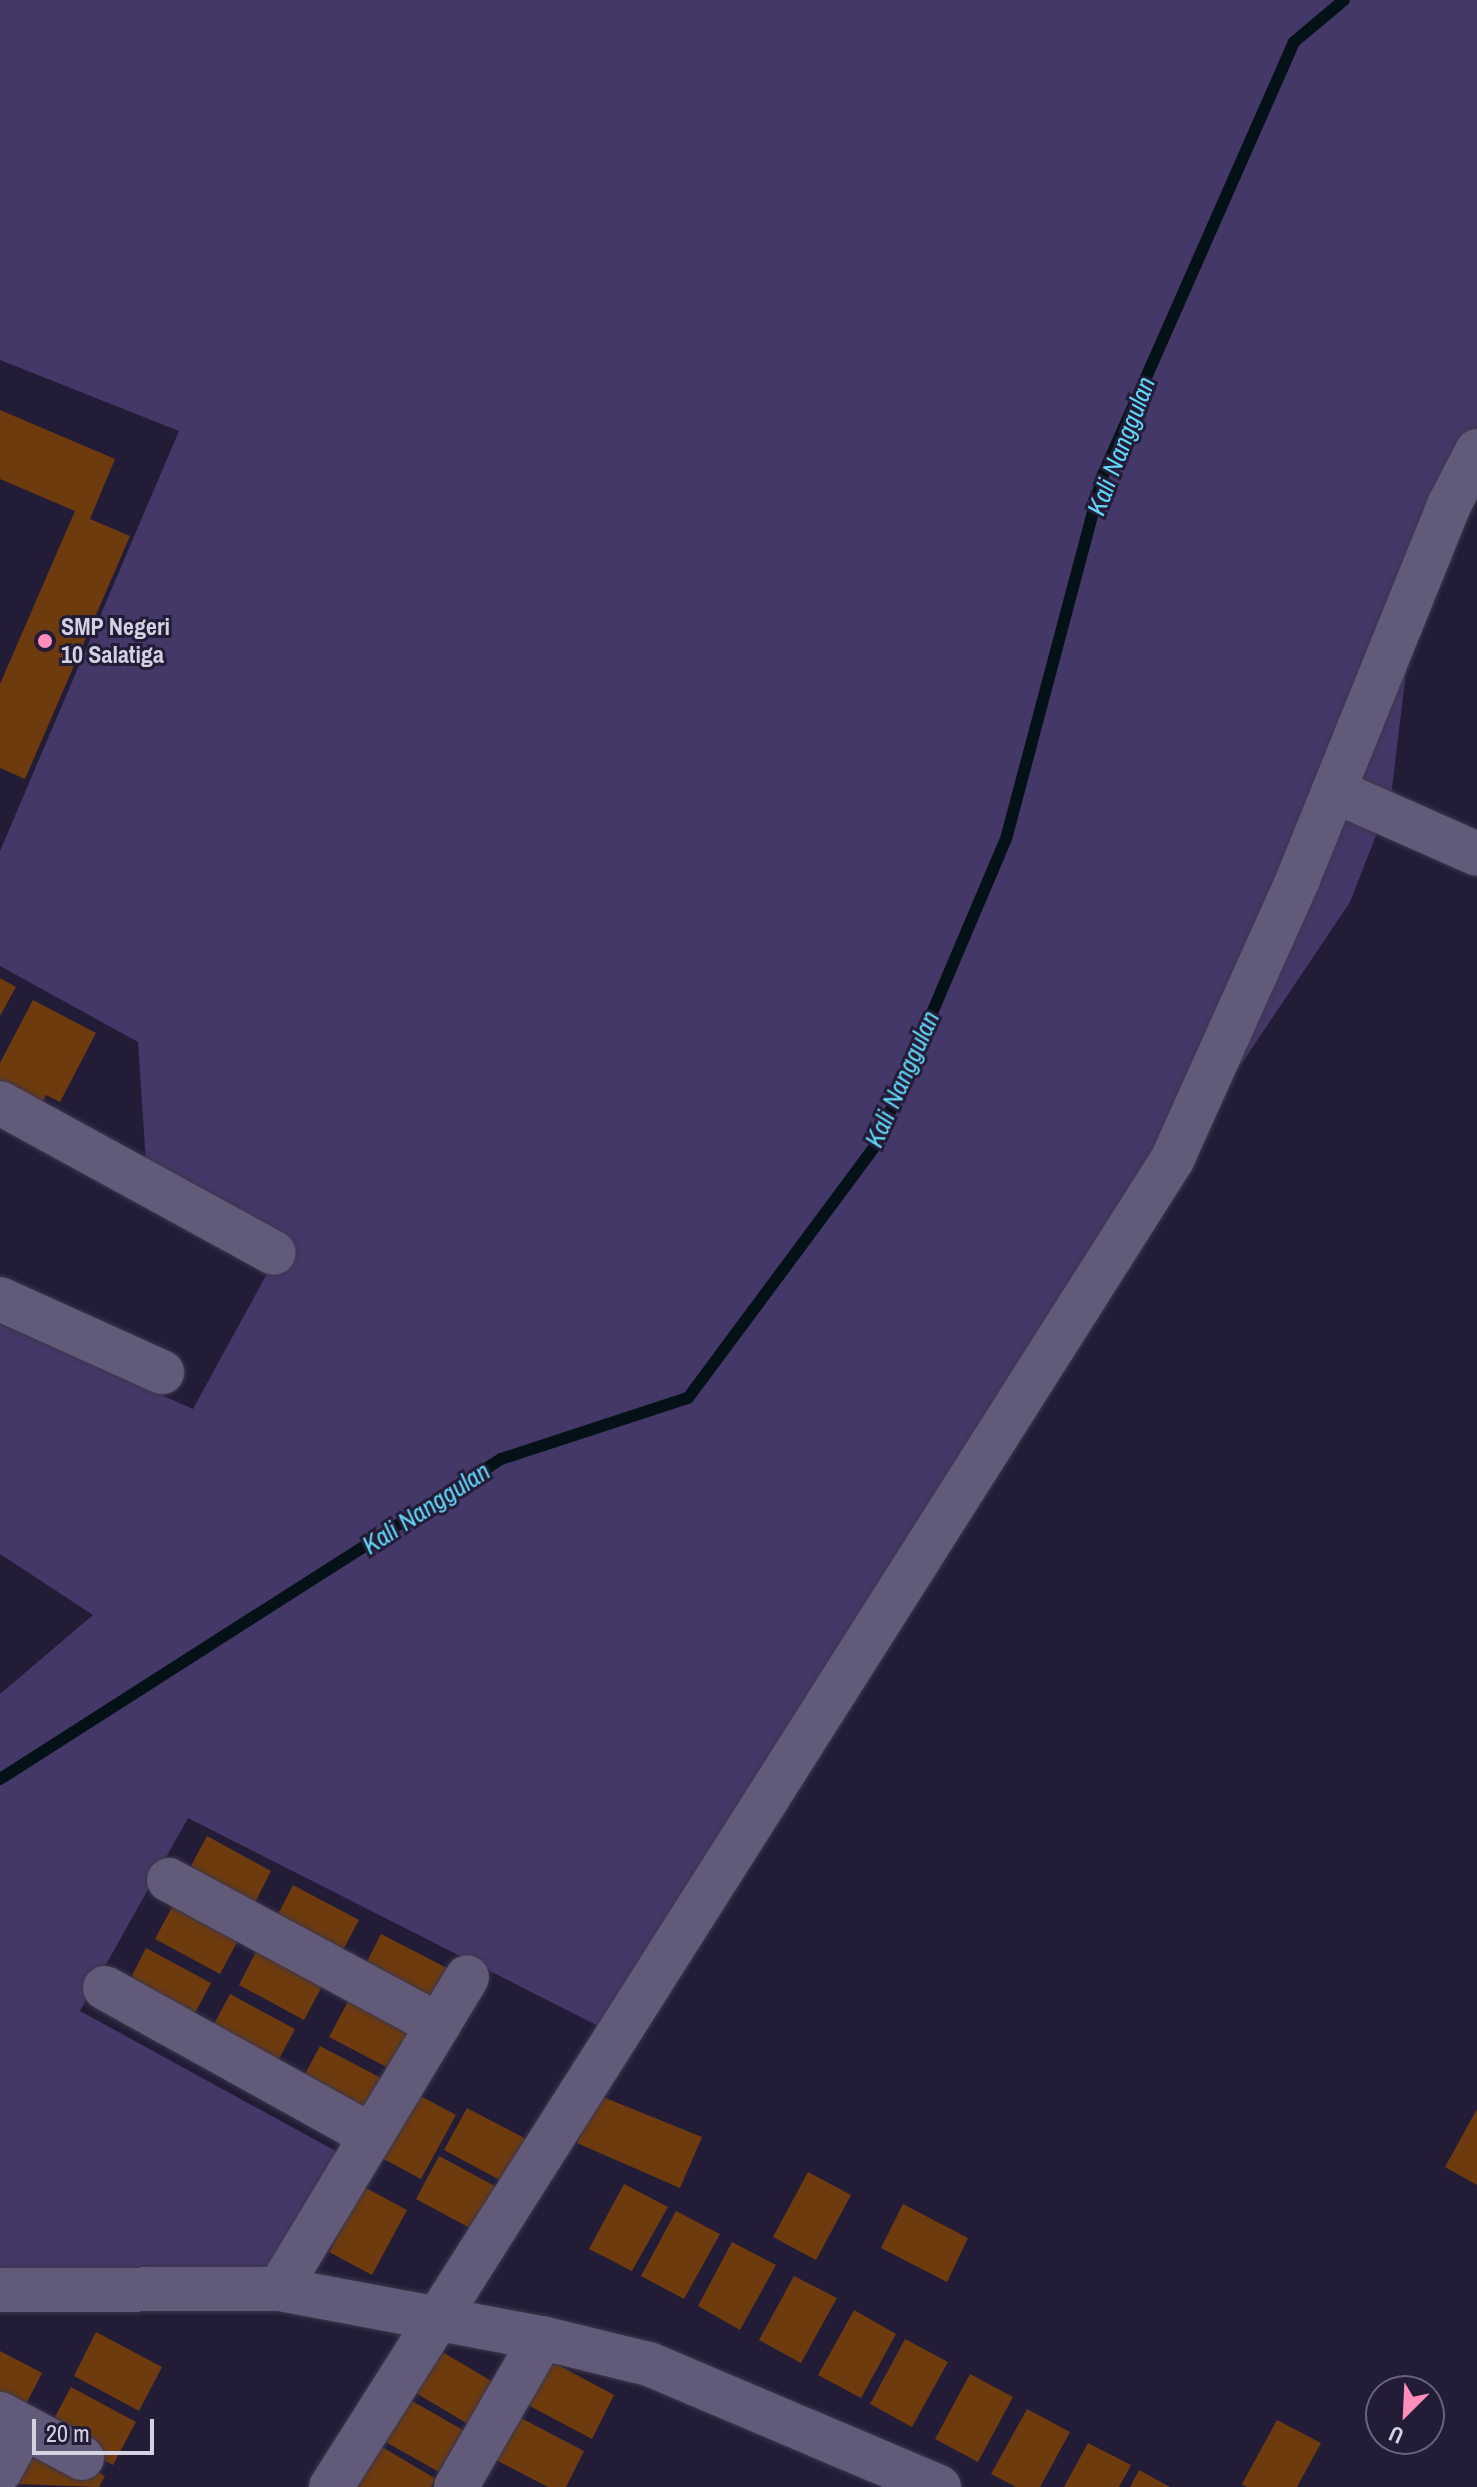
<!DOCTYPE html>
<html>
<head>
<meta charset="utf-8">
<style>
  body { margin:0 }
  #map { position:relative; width:1477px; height:2487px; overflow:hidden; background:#221c36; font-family:"Archivo Narrow",sans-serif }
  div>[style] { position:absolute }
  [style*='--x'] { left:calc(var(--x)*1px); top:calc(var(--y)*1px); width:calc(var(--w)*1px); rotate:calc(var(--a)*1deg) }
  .green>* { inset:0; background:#443868 }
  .stream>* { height:12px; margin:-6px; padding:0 6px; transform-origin:6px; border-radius:6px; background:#041217 }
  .building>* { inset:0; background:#6e3b0f }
  .roads { filter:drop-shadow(0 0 2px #3c374c) drop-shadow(0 0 2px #3c374c) }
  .minor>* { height:44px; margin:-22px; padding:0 22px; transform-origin:22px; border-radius:22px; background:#615a79 }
  .dots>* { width:22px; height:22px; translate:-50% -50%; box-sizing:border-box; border:4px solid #221c36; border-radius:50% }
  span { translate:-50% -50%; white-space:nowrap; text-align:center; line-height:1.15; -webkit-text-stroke:6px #221c36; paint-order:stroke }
  .poi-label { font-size:24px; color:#d4d1e2; font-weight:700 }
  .left { translate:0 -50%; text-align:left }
  .water-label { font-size:26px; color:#62d6f7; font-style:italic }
  .north { position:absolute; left:1365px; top:2375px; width:80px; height:80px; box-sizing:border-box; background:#221c36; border:2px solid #69647b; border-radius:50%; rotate:204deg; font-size:22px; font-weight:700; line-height:32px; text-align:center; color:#d4d1e2 }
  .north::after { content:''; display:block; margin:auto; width:28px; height:36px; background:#ff8ebb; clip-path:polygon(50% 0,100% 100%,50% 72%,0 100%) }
  .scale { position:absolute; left:32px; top:2419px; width:122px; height:36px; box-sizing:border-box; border:4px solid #d4d1e2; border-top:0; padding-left:10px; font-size:24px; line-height:28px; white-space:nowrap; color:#d4d1e2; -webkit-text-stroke:6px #221c36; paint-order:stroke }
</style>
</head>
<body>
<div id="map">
  <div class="green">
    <i style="clip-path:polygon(0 0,1477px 0,1477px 470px,1423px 530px,1391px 797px,1350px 902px,806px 1713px,606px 2030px,188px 1818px,80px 2011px,352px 2160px,285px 2279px,0 2283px,0 1694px,93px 1615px,0 1554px,0 1324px,193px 1409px,280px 1250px,147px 1179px,138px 1042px,0 966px,0 851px,179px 431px,0 360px)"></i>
  </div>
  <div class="stream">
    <i style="--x:0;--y:1779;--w:594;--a:-32.57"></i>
    <i style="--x:501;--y:1459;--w:197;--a:-18.1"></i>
    <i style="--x:688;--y:1398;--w:315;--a:-53.4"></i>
    <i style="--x:876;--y:1145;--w:332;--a:-67"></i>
    <i style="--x:1006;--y:839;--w:377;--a:-75.1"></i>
    <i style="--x:1103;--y:475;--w:473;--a:-66.2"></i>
    <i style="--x:1294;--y:42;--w:65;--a:-40"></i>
  </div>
  <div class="building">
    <i style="clip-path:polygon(0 410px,115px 459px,90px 519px,130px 536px,25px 779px,0 768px,0 684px,75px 511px,0 479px)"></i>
    <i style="clip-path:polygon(0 978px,16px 987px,0 1016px)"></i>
    <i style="clip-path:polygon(33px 1000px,96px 1033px,60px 1102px,46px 1095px,41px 1105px,0 1085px,0 1063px)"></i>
    <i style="clip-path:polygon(207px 1836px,271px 1871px,249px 1914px,184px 1879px)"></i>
    <i style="clip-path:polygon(293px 1885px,359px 1920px,336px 1963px,271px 1928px)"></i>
    <i style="clip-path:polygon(178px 1896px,243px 1931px,220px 1974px,155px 1939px)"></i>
    <i style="clip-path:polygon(381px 1934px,447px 1968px,424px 2012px,359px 1977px)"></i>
    <i style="clip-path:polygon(261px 1942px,327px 1977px,304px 2020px,239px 1985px)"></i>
    <i style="clip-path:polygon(146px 1948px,211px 1983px,188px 2026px,124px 1991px)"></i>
    <i style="clip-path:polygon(230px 1994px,295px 2029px,272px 2072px,207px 2037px)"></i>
    <i style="clip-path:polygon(352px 1994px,417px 2028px,394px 2071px,329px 2037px)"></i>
    <i style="clip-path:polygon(320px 2046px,385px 2080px,363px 2123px,297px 2089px)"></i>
    <i style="clip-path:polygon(413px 2092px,456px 2115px,421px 2179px,378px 2156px)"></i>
    <i style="clip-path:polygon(598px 2095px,702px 2137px,680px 2188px,577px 2143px)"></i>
    <i style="clip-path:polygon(467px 2108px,532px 2142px,509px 2185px,444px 2150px)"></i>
    <i style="clip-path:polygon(1477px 2109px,1477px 2185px,1445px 2167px)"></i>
    <i style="clip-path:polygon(439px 2156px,504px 2191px,481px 2234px,416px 2199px)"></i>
    <i style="clip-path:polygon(808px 2172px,851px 2195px,816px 2260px,773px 2237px)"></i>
    <i style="clip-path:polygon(624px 2184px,668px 2207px,632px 2271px,589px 2249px)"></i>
    <i style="clip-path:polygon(364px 2187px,407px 2210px,372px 2275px,329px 2252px)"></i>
    <i style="clip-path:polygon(903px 2204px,968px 2238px,947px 2282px,881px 2248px)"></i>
    <i style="clip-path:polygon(676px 2211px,720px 2234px,684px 2299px,641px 2276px)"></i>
    <i style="clip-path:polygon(732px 2242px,776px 2265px,740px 2330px,698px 2306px)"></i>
    <i style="clip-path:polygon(794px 2276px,837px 2298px,801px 2363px,759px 2340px)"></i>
    <i style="clip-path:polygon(854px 2310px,896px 2334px,861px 2398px,818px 2375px)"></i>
    <i style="clip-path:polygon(96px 2332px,162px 2367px,139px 2411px,74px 2376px)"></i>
    <i style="clip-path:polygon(905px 2339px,948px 2362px,912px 2427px,870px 2404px)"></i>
    <i style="clip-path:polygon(429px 2344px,493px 2382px,468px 2424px,404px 2386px)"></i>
    <i style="clip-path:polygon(0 2351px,42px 2373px,20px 2416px,0 2406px)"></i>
    <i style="clip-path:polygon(549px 2360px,614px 2395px,592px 2439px,526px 2404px)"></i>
    <i style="clip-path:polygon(970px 2374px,1013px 2397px,978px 2462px,935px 2439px)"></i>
    <i style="clip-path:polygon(71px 2387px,136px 2422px,113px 2465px,48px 2430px)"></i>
    <i style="clip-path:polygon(398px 2393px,463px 2430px,439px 2472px,375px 2436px)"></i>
    <i style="clip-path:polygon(1027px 2409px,1070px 2432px,1040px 2487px,1016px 2487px,991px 2474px)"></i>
    <i style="clip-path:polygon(519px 2417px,584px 2451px,566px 2487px,548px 2487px,496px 2460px)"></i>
    <i style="clip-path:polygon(1277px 2420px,1321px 2443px,1297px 2487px,1247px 2487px,1242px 2484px)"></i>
    <i style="clip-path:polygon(40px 2441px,105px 2476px,99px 2487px,18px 2484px)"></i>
    <i style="clip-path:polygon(372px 2441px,436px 2479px,431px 2487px,354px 2487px)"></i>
    <i style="clip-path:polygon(1088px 2443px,1131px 2465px,1119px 2487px,1064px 2487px)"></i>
    <i style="clip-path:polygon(1139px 2470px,1170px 2487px,1130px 2487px)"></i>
  </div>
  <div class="roads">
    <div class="minor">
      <i style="--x:1335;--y:791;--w:155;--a:23.9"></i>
      <i style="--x:0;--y:1103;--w:312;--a:28.7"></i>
      <i style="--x:0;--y:1299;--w:178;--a:24.3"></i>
      <i style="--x:169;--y:1880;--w:306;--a:28.3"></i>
      <i style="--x:105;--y:1988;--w:303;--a:29"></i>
      <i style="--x:279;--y:2289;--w:364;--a:-58.9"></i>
      <i style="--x:0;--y:2290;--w:279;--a:-0.2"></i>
      <i style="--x:279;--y:2289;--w:268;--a:10.6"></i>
      <i style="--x:542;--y:2338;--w:110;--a:13.7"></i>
      <i style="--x:649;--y:2364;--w:315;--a:23"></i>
      <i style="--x:0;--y:2414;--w:93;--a:28.2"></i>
      <i style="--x:0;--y:2471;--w:50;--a:-61.4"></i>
      <i style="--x:331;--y:2487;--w:1571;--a:-57.64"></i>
      <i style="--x:1172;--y:1160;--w:308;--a:-65.8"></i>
      <i style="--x:1298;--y:879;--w:403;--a:-68"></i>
      <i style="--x:1449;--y:505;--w:61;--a:-62.6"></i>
      <i style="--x:456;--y:2487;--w:172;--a:-60"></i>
    </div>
  </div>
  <div class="dots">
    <i style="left:45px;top:641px;background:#ff8ebb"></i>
  </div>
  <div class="poi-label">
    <span class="left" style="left:61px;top:641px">SMP Negeri<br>10 Salatiga</span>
  </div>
  <div class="water-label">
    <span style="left:1121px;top:446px;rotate:-69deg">Kali Nanggulan</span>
    <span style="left:902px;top:1079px;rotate:-66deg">Kali Nanggulan</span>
    <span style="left:426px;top:1508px;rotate:-33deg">Kali Nanggulan</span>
  </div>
  <div class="north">U</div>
  <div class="scale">20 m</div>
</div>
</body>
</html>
